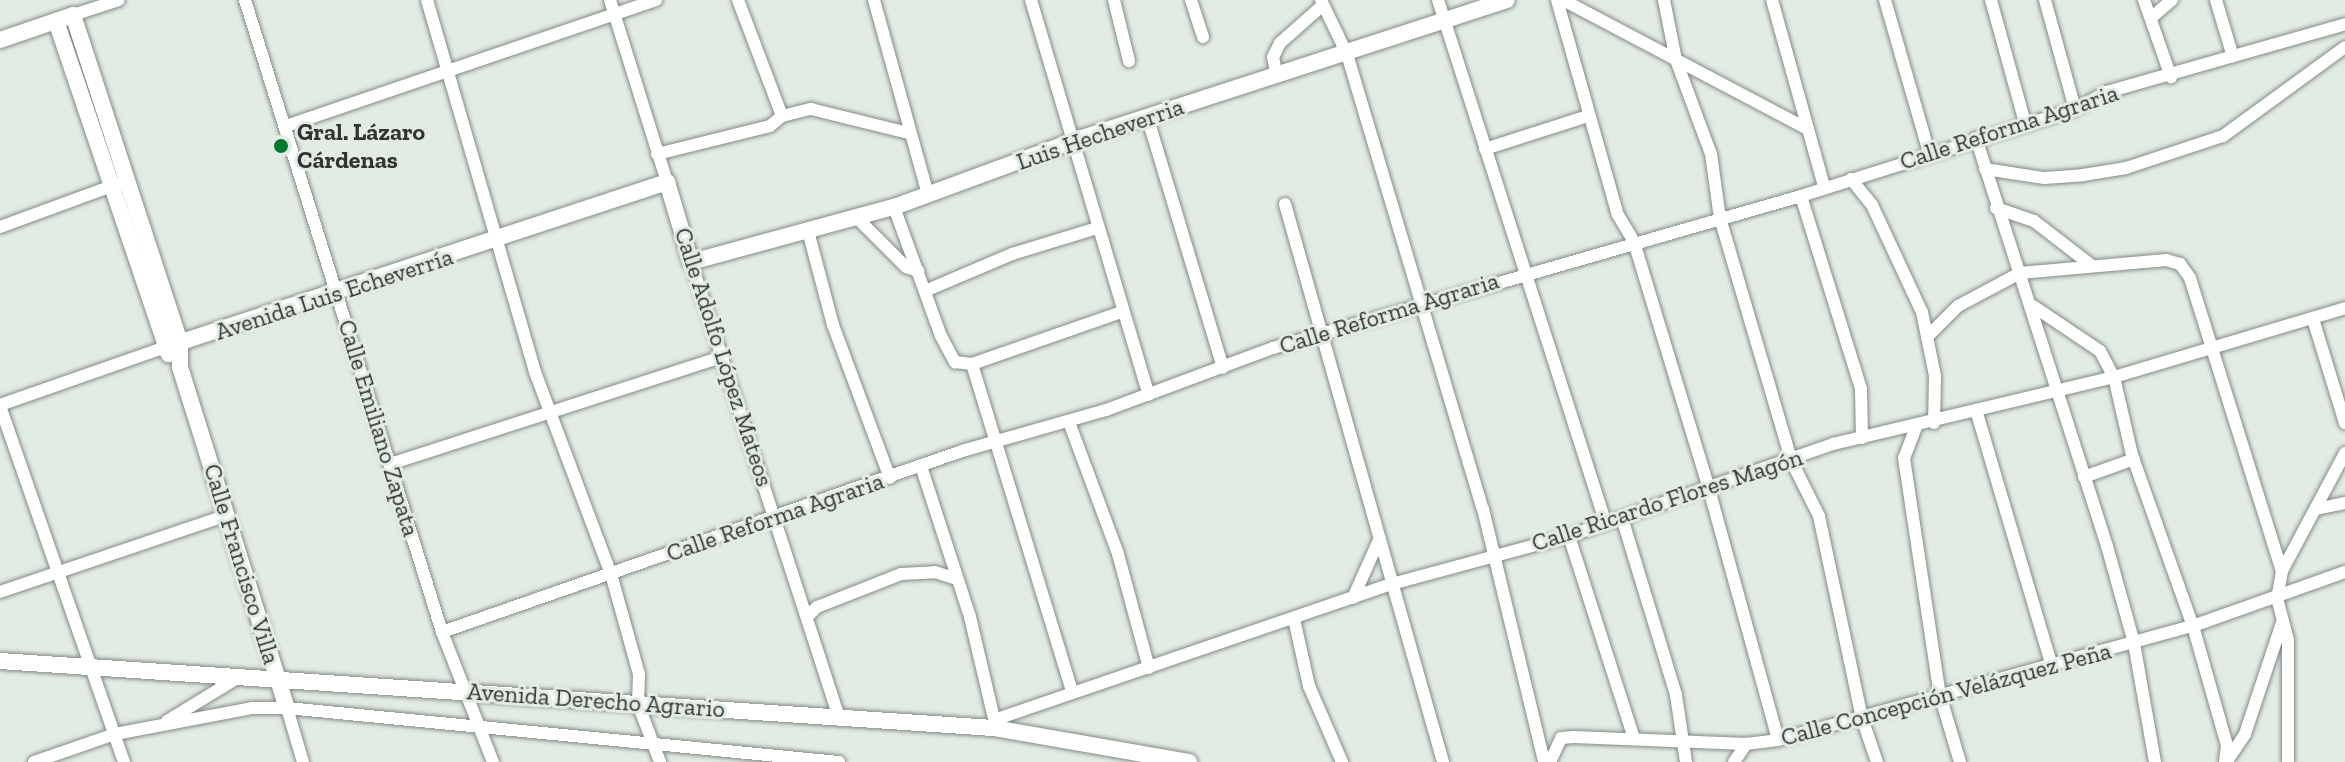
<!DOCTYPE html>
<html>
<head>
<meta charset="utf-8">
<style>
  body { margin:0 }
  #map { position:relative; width:2345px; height:762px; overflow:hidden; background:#e3ece4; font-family:"Zilla Slab",serif }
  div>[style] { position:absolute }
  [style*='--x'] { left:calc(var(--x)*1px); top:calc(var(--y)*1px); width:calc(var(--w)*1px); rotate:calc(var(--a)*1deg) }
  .roads { filter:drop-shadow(0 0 2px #838b84) drop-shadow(0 0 2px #838b84) }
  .minor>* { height:12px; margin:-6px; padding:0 6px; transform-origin:6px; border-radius:6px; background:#fff }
  .tertiary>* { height:16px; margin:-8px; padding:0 8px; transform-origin:8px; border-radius:8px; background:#fff }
  .dots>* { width:22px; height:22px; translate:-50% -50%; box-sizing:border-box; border:4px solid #e3ece4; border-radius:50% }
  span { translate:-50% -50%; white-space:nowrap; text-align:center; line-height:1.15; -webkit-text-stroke:6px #e3ece4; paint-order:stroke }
  .street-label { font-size:24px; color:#313532 }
  .poi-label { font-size:24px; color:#313532; font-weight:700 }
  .left { translate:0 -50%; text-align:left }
</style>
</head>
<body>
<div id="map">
  <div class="roads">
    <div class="minor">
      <i style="--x:245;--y:0;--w:662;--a:72.69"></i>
      <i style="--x:442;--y:632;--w:140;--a:68.6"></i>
      <i style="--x:427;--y:0;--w:387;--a:73.8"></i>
      <i style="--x:535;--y:372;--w:216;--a:69.4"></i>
      <i style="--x:611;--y:574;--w:104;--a:74.4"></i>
      <i style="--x:639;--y:674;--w:30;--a:92"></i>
      <i style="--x:638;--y:704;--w:62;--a:69.2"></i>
      <i style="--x:610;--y:0;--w:191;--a:72.6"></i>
      <i style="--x:738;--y:0;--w:124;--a:69.2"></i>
      <i style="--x:874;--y:0;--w:202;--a:74.5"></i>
      <i style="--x:1031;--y:0;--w:412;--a:73.4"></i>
      <i style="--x:1114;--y:0;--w:63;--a:76.2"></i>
      <i style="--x:1191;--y:0;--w:39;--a:72"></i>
      <i style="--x:1321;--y:0;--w:60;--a:64.3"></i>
      <i style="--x:1347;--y:54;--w:475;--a:73.4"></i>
      <i style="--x:1483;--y:509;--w:260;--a:76.4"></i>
      <i style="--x:1438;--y:0;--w:550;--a:72.22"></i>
      <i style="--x:1557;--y:0;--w:223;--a:74.2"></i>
      <i style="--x:1618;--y:215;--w:31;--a:59"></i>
      <i style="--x:1634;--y:242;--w:258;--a:73.1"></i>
      <i style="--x:1709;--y:489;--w:260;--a:74.6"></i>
      <i style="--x:1563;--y:0;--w:277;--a:27.8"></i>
      <i style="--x:1664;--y:0;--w:61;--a:78.7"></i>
      <i style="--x:1676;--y:60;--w:100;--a:69.6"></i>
      <i style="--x:1711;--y:154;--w:65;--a:82"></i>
      <i style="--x:1720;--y:218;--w:252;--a:73.6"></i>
      <i style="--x:1791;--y:460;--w:63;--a:63.4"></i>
      <i style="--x:1819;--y:516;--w:207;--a:78"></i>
      <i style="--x:1862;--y:718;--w:46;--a:71.2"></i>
      <i style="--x:1772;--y:0;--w:193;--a:74.4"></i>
      <i style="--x:1885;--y:0;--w:158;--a:73.9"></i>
      <i style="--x:1991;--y:0;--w:128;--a:74.5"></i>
      <i style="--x:2045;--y:0;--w:113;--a:74.6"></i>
      <i style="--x:2144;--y:0;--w:82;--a:70.7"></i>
      <i style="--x:2216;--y:0;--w:59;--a:73.4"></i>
      <i style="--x:73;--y:15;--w:48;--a:-18.1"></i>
      <i style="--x:2151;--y:18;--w:28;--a:-41"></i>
      <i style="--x:1276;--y:72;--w:15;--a:-101"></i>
      <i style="--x:1273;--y:57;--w:16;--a:-63"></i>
      <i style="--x:1280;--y:43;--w:57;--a:-41.5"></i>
      <i style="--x:1147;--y:116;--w:263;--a:73.2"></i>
      <i style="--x:286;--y:126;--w:391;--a:-18.8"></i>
      <i style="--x:1976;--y:138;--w:429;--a:72.2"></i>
      <i style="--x:2107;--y:546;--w:101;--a:74.4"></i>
      <i style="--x:2134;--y:643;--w:121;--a:80"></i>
      <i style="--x:1485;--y:149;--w:108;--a:-17.8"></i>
      <i style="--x:657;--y:154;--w:116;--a:-13.9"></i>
      <i style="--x:770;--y:126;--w:16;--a:-40"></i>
      <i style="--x:782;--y:116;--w:30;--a:-14"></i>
      <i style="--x:811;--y:109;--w:100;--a:13.9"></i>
      <i style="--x:1985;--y:169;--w:60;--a:8.7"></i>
      <i style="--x:2044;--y:178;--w:39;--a:-4"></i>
      <i style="--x:2083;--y:175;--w:44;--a:-9.2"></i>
      <i style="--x:2126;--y:168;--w:102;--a:-18.3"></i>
      <i style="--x:2223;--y:136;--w:151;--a:-36.1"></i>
      <i style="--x:1851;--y:179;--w:33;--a:51"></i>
      <i style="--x:1872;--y:205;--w:118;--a:65"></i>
      <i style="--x:1922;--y:312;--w:65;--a:78.5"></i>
      <i style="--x:1935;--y:376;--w:47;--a:91.2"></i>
      <i style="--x:1801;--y:196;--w:202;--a:72.7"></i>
      <i style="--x:1861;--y:389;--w:49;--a:88.8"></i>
      <i style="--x:1285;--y:204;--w:580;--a:74.19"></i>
      <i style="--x:894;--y:207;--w:137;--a:70"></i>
      <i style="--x:941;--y:336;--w:30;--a:62"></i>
      <i style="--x:955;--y:362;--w:17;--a:7"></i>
      <i style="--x:972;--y:364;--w:158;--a:-19.2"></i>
      <i style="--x:1996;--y:208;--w:40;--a:18.9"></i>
      <i style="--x:2034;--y:221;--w:72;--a:37.7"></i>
      <i style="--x:857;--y:218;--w:69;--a:45"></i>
      <i style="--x:906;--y:267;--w:13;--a:18"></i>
      <i style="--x:0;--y:227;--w:125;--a:-20.2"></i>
      <i style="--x:808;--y:231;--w:97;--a:75.1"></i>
      <i style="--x:833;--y:325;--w:163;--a:69.6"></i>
      <i style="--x:691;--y:262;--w:476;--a:72"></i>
      <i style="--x:925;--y:291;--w:95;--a:-23"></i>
      <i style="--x:1012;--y:254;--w:89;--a:-17"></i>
      <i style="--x:2033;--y:306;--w:81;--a:33.9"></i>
      <i style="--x:2100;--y:351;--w:30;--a:62"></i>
      <i style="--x:2114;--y:377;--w:80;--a:77"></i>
      <i style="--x:2132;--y:455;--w:182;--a:70.4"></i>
      <i style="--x:2193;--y:626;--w:124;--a:74.1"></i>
      <i style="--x:2227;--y:745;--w:17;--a:97"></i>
      <i style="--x:2313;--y:319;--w:109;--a:72.9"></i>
      <i style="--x:1929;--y:335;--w:41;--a:-45"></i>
      <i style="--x:1958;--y:306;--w:70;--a:-28"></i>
      <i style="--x:2020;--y:273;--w:147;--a:-5.1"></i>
      <i style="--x:2166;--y:260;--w:15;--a:16"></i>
      <i style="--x:2180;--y:264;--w:17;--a:54"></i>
      <i style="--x:2190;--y:278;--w:307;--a:72.6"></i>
      <i style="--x:2282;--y:571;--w:27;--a:100"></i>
      <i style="--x:2277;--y:598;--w:43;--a:75.3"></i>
      <i style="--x:2288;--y:640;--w:122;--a:90"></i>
      <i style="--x:972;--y:364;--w:343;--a:73"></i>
      <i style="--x:0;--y:405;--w:173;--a:-19.3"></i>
      <i style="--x:0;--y:406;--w:377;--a:70.8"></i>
      <i style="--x:1976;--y:410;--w:265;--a:73.5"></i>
      <i style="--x:1069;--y:422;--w:141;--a:69.6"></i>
      <i style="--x:1118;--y:554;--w:118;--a:74.8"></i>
      <i style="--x:1916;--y:427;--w:33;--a:111"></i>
      <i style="--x:1904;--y:458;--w:240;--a:81.4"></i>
      <i style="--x:1940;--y:695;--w:70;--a:73.4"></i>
      <i style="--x:390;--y:464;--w:348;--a:-17.9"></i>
      <i style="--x:921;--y:466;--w:159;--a:72"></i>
      <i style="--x:970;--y:617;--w:109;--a:76.7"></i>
      <i style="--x:2084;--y:477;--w:53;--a:-19.8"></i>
      <i style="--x:2316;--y:509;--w:30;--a:-12"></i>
      <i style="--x:1622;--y:518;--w:185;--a:73"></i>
      <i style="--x:1676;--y:695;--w:68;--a:81.5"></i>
      <i style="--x:1569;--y:536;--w:213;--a:72.2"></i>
      <i style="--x:2282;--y:571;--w:134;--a:-61.9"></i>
      <i style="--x:0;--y:592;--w:240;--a:-18.7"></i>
      <i style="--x:1353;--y:598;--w:64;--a:-65.9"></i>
      <i style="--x:808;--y:616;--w:13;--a:-45"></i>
      <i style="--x:817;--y:607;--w:90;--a:-21.4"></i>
      <i style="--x:901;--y:574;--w:34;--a:-3"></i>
      <i style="--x:935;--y:572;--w:23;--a:18"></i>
      <i style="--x:1294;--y:619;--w:69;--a:77.4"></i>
      <i style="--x:1309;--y:686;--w:83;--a:66.5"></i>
      <i style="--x:442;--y:632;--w:551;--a:-19.19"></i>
      <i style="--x:962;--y:451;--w:150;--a:-15.9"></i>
      <i style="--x:1106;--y:410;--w:178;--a:-20.4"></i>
      <i style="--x:1273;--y:348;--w:549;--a:-16.06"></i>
      <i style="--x:1801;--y:196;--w:287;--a:-17.6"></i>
      <i style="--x:2075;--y:109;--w:36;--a:-28"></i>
      <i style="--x:2107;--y:92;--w:248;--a:-15.9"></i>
      <i style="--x:287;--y:708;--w:56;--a:73.5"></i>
      <i style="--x:997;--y:719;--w:417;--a:-18.9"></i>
      <i style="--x:1392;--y:584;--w:183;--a:-15.2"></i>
      <i style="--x:1569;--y:536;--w:280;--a:-19.2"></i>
      <i style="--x:1833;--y:444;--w:289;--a:-13.4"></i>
      <i style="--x:2114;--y:377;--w:241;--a:-16.6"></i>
      <i style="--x:167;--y:721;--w:84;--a:-31.4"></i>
      <i style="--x:2227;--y:761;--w:32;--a:-56"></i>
      <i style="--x:2245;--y:734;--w:117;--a:-71.6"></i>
      <i style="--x:34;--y:762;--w:86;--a:-19.1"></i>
      <i style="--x:115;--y:734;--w:139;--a:-10.7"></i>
      <i style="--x:252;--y:708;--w:35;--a:0"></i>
      <i style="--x:287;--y:708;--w:555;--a:5.59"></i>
      <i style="--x:1550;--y:762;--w:26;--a:-65"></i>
      <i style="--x:1561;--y:738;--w:13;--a:-4"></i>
      <i style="--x:1574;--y:737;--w:172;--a:2.3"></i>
      <i style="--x:1746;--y:744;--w:32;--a:-7"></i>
      <i style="--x:1778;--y:740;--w:430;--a:-15.4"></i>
      <i style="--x:2193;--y:626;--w:161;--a:-19.6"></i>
      <i style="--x:1734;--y:762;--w:22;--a:-56"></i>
    </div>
    <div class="tertiary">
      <i style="--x:56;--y:21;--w:352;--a:71.3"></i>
      <i style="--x:0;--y:40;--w:77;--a:-18.9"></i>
      <i style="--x:73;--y:15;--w:344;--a:71.9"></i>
      <i style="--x:180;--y:342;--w:25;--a:90"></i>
      <i style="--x:180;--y:367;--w:357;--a:72.6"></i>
      <i style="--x:163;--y:348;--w:531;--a:-18.23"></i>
      <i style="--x:667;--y:182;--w:84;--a:73.3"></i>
      <i style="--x:691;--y:262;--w:210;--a:-15.2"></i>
      <i style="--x:894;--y:207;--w:191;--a:-20.2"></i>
      <i style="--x:1073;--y:141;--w:456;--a:-18"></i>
      <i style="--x:0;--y:661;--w:996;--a:3.86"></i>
      <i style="--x:994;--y:728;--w:198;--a:9.9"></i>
    </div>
  </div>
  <div class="dots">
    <i style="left:281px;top:146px;background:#01792f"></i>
  </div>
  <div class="street-label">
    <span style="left:2009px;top:127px;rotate:-18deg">Calle Reforma Agraria</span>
    <span style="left:1100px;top:134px;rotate:-19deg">Luis Hecheverria</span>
    <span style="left:334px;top:294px;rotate:-18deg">Avenida Luis Echeverría</span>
    <span style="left:1389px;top:313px;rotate:-17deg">Calle Reforma Agraria</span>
    <span style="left:724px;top:357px;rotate:72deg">Calle Adolfo López Mateos</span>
    <span style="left:379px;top:428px;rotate:73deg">Calle Emiliano Zapata</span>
    <span style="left:1667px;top:500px;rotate:-18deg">Calle Ricardo Flores Magón</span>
    <span style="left:775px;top:517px;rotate:-19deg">Calle Reforma Agraria</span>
    <span style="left:242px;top:564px;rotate:73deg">Calle Francisco Villa</span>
    <span style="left:1946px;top:694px;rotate:-15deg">Calle Concepción Velázquez Peña</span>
    <span style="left:596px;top:700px;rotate:4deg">Avenida Derecho Agrario</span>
  </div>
  <div class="poi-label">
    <span class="left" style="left:297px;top:146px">Gral. Lázaro<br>Cárdenas</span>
  </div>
</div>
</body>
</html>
